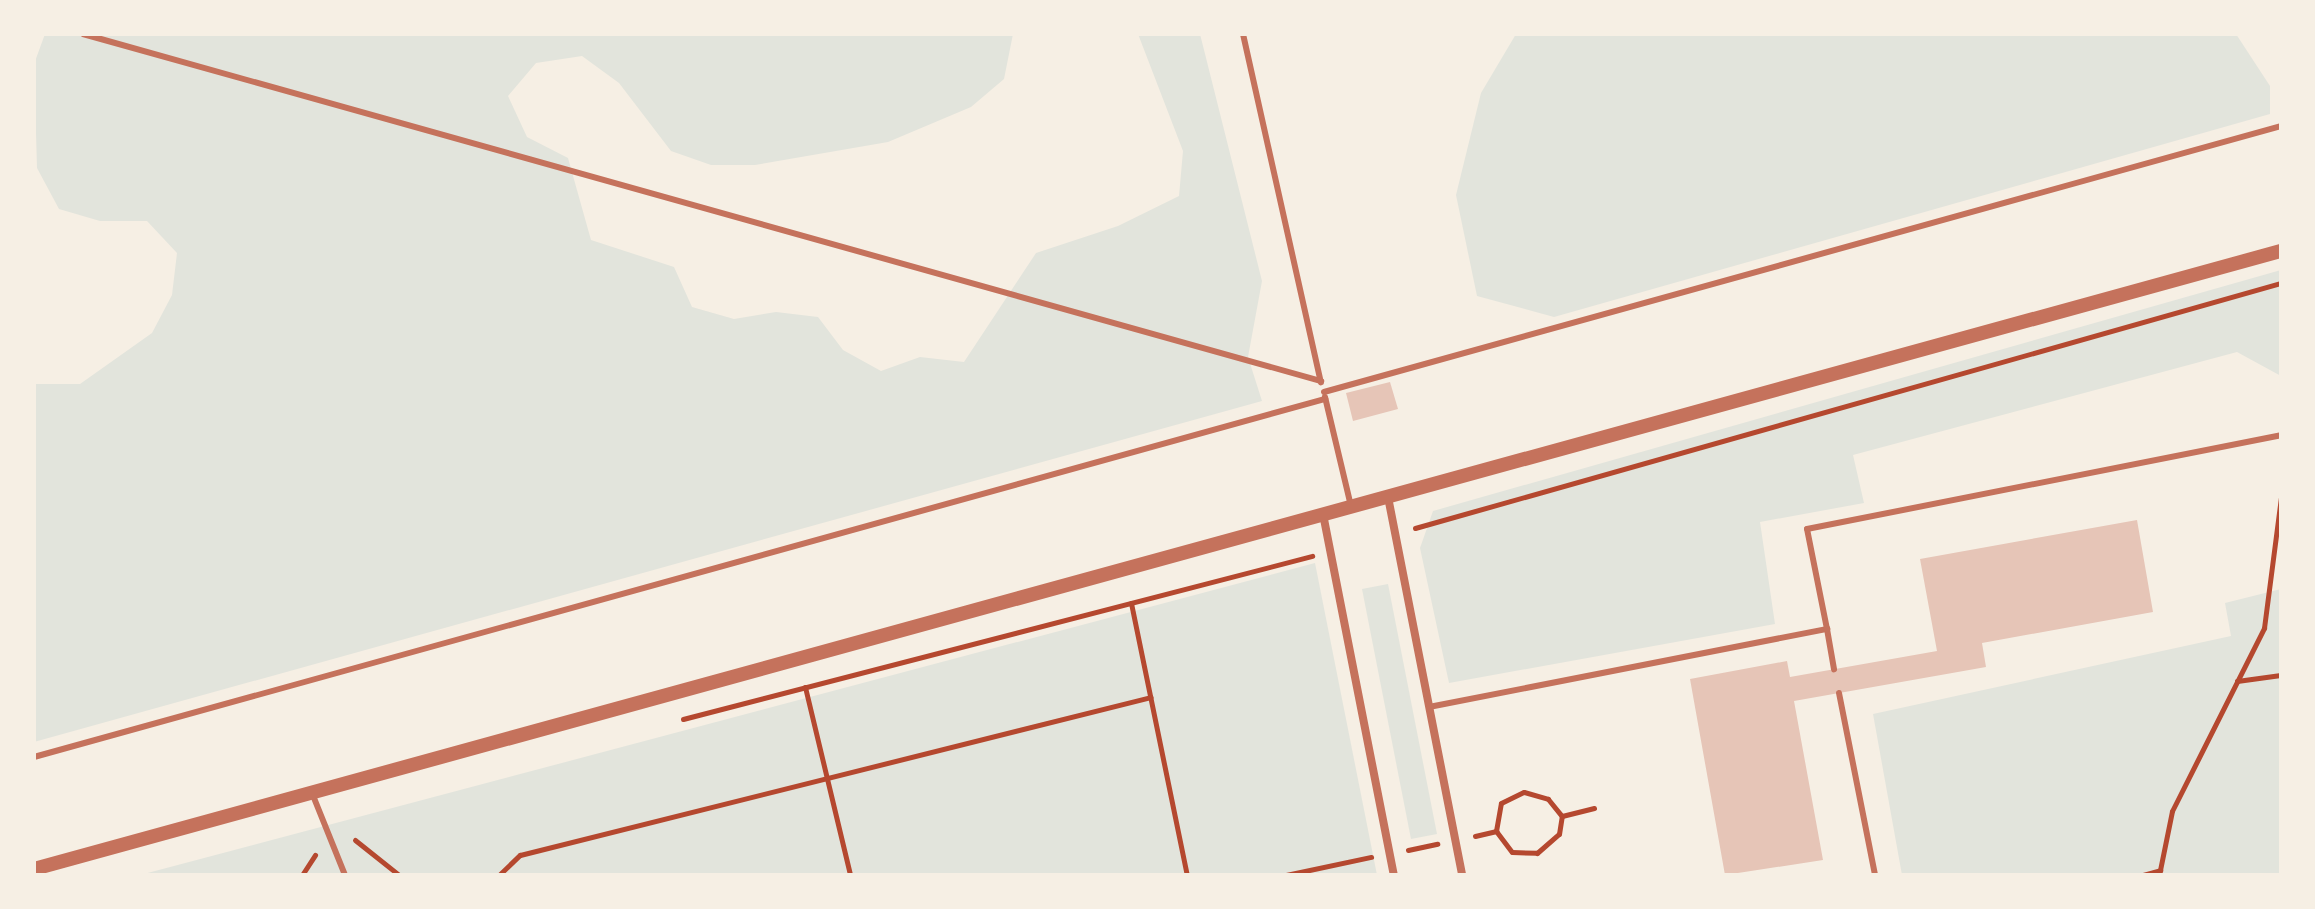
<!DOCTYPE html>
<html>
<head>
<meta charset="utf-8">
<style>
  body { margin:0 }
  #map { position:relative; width:2315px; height:909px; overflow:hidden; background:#f6efe4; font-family:Mulish,sans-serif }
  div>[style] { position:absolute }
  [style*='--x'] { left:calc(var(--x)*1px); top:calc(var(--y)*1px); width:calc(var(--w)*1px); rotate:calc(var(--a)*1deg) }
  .green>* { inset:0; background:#e2e4dc }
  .building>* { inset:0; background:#e6c5b7 }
  .path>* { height:5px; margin:-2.5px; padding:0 2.5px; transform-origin:2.5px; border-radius:2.5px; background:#b5482f }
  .service>* { height:6px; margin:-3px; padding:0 3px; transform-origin:3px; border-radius:3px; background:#c5725c }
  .minor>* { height:8px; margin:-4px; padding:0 4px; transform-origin:4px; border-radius:4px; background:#c5725c }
  .tertiary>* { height:14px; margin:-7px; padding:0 7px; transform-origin:7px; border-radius:7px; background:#c5725c }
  span { translate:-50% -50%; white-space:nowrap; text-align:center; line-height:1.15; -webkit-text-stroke:6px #f6efe4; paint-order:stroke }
  .frame { position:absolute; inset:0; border:36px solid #f6efe4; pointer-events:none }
</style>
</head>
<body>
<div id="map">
  <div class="green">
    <i style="clip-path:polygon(45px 34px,1013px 34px,1004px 79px,971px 107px,888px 142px,755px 165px,711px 165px,671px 151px,619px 83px,582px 56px,536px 63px,508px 96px,527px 137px,568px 158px,591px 240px,674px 267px,692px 307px,734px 319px,776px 312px,818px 317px,843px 350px,881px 371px,920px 357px,964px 362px,1036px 253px,1118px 226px,1179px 196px,1183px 151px,1138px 34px,1200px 34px,1262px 281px,1248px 357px,1262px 401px,34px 742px,34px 384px,80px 384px,152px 333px,172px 295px,177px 253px,147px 221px,100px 221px,59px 209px,37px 168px,34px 64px)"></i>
    <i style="clip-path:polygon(1516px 34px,2236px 34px,2270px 86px,2270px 114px,1554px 317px,1477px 296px,1456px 195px,1481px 93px)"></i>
    <i style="clip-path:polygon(2281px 270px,2281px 376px,2237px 352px,1853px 455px,1864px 503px,1760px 522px,1775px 624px,1449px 683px,1420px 548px,1433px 511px)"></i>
    <i style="clip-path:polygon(1315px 563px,1377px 875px,140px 875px)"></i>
    <i style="clip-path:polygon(1388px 584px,1437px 834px,1411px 839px,1362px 589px)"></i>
    <i style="clip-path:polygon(2281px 589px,2281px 875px,1902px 875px,1873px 714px,2231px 636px,2225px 603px)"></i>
  </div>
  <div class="building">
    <i style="clip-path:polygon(1390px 382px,1398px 409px,1353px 421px,1346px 393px)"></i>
    <i style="clip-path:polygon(2137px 520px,2153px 612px,1982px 643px,1986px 667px,1794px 701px,1823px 860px,1725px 875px,1690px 679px,1787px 661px,1790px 677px,1937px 651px,1920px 559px)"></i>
  </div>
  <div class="path">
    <i style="--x:1415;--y:528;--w:900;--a:-15.8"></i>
    <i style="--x:1131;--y:603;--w:278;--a:78.4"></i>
    <i style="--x:2237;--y:681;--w:44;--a:-7.8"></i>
    <i style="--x:805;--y:687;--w:193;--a:76.5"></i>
    <i style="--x:683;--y:719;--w:650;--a:-14.53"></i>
    <i style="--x:1496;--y:831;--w:26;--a:53"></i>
    <i style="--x:1512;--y:852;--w:25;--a:2"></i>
    <i style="--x:1537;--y:853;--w:29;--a:-41"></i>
    <i style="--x:1559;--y:834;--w:18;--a:-81"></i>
    <i style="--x:1475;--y:836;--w:22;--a:-13"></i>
    <i style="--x:1496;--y:831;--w:28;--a:-80"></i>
    <i style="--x:1501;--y:803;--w:25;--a:-26"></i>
    <i style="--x:1524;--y:792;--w:25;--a:16"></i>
    <i style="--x:1548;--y:799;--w:22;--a:51"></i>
    <i style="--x:1562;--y:816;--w:33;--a:-14"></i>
    <i style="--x:355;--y:840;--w:56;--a:38.5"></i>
    <i style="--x:1408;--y:850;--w:30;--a:-12"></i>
    <i style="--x:302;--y:875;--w:24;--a:-57"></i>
    <i style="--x:499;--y:875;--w:29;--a:-44"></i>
    <i style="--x:520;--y:855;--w:650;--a:-14.06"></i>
    <i style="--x:1286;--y:875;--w:87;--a:-12"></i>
    <i style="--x:2143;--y:875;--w:18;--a:-16"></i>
    <i style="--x:2159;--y:875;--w:65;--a:-78.5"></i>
    <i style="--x:2172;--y:811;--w:205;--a:-63.3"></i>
    <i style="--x:2264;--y:628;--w:132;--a:-82.6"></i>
  </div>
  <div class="service">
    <i style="--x:83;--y:34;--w:1286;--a:15.66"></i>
    <i style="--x:1243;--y:34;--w:357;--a:77.4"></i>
    <i style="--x:1324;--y:392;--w:993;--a:-15.53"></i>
    <i style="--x:1325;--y:397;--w:112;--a:76.6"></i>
    <i style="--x:1827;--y:629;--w:41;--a:80.1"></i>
    <i style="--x:1839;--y:693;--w:186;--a:78.8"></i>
    <i style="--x:1429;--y:707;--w:406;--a:-11.1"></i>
    <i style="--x:1827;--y:629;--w:102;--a:-101.3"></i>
    <i style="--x:1807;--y:529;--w:483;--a:-11.2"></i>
    <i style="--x:34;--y:757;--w:1340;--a:-15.5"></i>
    <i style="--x:312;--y:793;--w:88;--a:68.1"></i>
  </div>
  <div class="minor">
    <i style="--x:1388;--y:497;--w:385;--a:78.9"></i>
    <i style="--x:1323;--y:514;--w:368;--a:78.9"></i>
  </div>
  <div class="tertiary">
    <i style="--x:34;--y:869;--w:2330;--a:-15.38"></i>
  </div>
  <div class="frame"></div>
</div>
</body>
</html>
